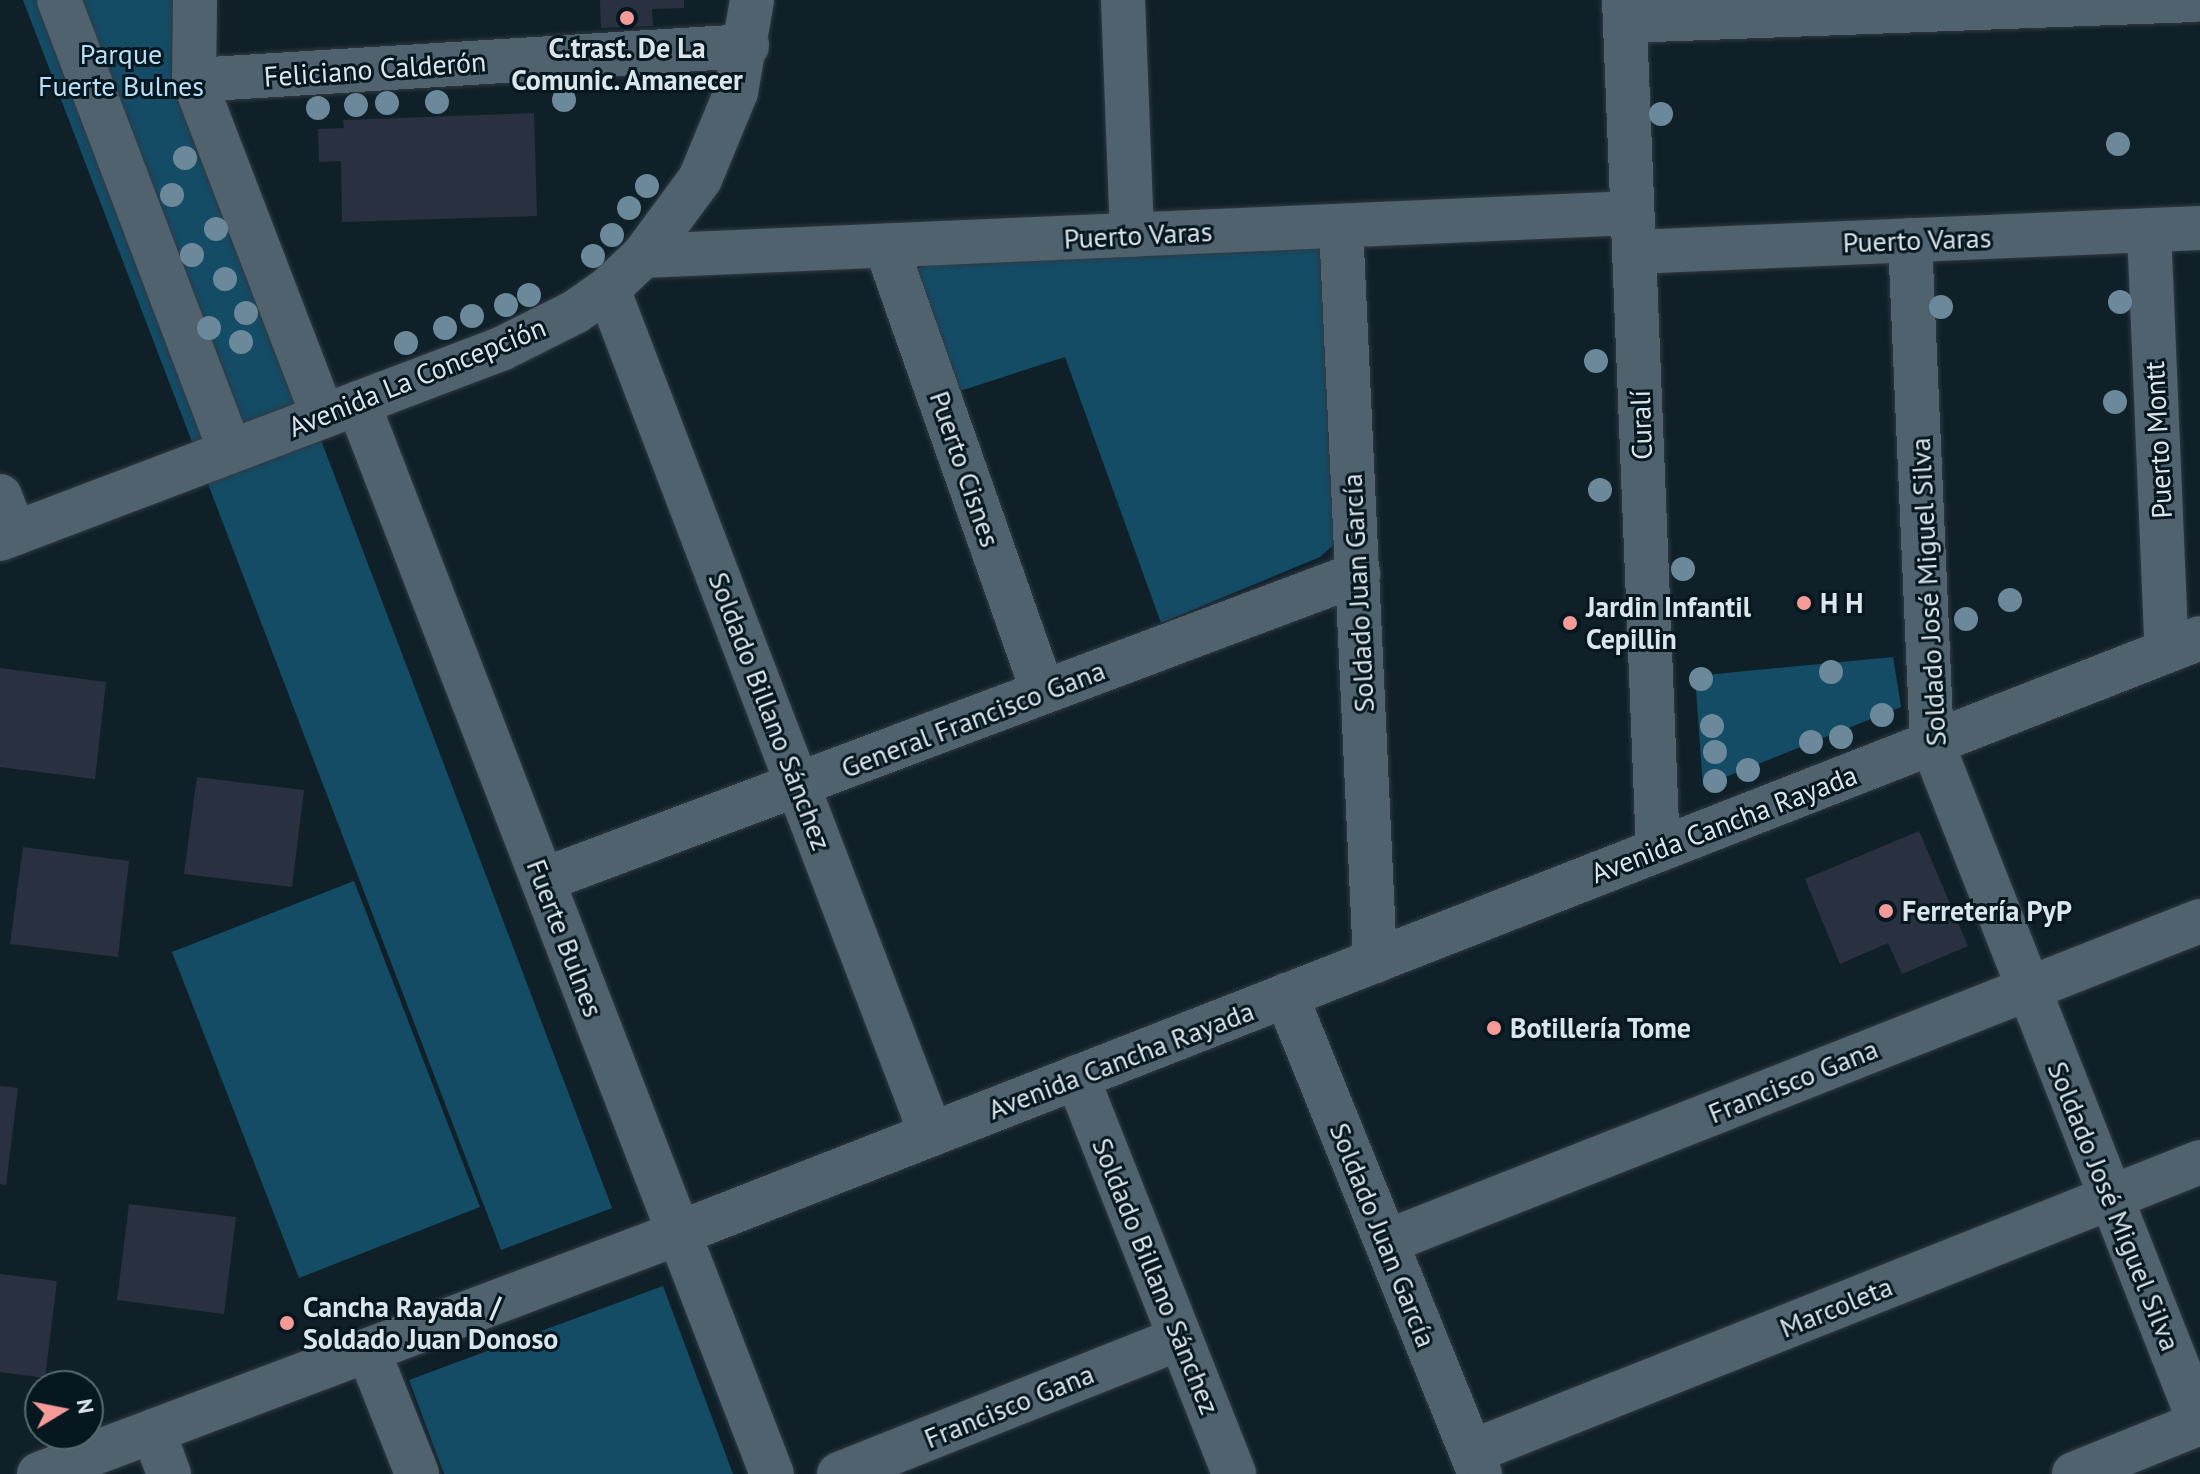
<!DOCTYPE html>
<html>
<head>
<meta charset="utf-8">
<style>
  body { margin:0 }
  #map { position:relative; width:2200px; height:1474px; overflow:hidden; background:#0f2029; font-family:"PT Sans",sans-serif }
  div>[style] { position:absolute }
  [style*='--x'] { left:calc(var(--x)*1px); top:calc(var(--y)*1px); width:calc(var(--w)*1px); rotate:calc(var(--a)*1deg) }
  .green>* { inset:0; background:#144c66 }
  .building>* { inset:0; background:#293140 }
  .roads { filter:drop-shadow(0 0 2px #303942) drop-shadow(0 0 2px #303942) }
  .minor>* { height:44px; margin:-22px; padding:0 22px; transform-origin:22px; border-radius:22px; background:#4f626d }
  .trees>* { width:24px; height:24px; margin:-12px; border-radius:50%; background:#6b899a }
  .dots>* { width:22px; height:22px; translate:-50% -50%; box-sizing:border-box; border:4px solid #061720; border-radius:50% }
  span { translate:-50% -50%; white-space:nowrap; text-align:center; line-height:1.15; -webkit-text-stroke:6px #061720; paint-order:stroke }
  .poi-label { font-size:28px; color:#dbe5ec; font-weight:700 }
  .left { translate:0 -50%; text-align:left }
  .park-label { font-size:28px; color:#b7dff6 }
  .street-label { font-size:28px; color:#dbe5ec }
  .north { position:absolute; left:24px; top:1370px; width:80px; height:80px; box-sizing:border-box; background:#061720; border:2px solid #5b6972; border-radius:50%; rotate:80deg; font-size:22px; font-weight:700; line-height:32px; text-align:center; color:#dbe5ec }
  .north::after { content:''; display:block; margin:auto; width:28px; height:36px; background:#f59b97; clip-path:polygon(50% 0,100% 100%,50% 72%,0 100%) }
</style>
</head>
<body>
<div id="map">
  <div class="green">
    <i style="clip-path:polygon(23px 0,187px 0,188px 89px,612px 1208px,501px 1250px)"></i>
    <i style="clip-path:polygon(1328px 246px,1341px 538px,1320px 557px,1161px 623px,1065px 357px,960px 391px,913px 270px,948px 258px)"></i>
    <i style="clip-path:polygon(1893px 657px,1901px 707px,1703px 786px,1695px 676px)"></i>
    <i style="clip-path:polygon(354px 881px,480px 1207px,299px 1278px,172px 952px)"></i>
    <i style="clip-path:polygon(663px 1286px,733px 1474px,444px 1474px,409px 1380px)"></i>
  </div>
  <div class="building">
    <i style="clip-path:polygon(600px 0,684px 0,684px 8px,652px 9px,653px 26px,601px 28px)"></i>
    <i style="clip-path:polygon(534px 113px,537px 216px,342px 222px,341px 161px,319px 162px,318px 129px,344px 128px,343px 120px)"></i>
    <i style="clip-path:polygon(0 668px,106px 682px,95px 779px,0 767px)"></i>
    <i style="clip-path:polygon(197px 777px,304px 790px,292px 887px,184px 874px)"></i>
    <i style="clip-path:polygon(1919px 831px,1968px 946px,1902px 974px,1888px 943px,1840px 964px,1805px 879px)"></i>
    <i style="clip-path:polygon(23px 847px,129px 861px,118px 957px,10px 944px)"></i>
    <i style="clip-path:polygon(0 1086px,18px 1088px,6px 1185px,0 1184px)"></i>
    <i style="clip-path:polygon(129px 1204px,236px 1217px,224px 1314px,117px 1300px)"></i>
    <i style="clip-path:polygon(0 1274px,57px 1281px,45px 1378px,0 1372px)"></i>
  </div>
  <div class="roads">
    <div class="minor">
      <i style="--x:59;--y:0;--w:482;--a:69.2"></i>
      <i style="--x:195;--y:0;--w:80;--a:90.7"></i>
      <i style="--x:194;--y:80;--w:360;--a:69"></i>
      <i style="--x:1123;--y:0;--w:235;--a:87.8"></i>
      <i style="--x:1624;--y:0;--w:851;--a:87.71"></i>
      <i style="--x:1625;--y:21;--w:570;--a:-2.11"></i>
      <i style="--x:194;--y:80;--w:554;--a:-3.52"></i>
      <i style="--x:1341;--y:226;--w:736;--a:87.35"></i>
      <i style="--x:2149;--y:230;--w:421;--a:87.6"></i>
      <i style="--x:1910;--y:240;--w:503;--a:87.5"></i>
      <i style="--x:1932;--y:743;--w:731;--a:68.49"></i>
      <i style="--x:2200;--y:1423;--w:136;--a:158"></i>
      <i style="--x:886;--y:246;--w:473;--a:70.6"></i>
      <i style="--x:1634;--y:252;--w:567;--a:-2.43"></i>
      <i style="--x:643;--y:256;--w:990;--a:-2.49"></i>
      <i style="--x:608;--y:289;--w:905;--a:69.08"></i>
      <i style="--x:358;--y:403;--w:1148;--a:68.87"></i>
      <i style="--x:0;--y:496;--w:40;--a:69"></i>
      <i style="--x:0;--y:539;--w:536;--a:-20.77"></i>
      <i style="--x:501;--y:349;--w:83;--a:-26.6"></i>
      <i style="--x:575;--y:312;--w:40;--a:-34.9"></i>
      <i style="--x:608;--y:289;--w:48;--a:-43.3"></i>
      <i style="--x:643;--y:256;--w:96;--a:-53.5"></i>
      <i style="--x:700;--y:179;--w:94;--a:-67.5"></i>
      <i style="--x:736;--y:92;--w:93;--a:-80.1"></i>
      <i style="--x:543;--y:880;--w:871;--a:-20.58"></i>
      <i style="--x:1286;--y:995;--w:517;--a:67.95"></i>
      <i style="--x:1077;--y:1077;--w:427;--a:68.4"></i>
      <i style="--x:1386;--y:1242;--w:875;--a:-21.52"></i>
      <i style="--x:368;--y:1350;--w:133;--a:68.4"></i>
      <i style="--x:153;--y:1431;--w:46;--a:69.6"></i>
      <i style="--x:1471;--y:1452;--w:785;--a:-21.69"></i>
      <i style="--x:39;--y:1474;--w:684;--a:-20.63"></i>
      <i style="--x:679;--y:1233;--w:1633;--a:-21.36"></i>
      <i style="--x:839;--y:1474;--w:367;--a:-21.7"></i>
    </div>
  </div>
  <div class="trees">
    <i style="left:564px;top:100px"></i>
    <i style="left:437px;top:102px"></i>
    <i style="left:387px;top:103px"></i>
    <i style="left:356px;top:105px"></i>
    <i style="left:318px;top:108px"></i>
    <i style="left:1661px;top:114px"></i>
    <i style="left:2118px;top:144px"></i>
    <i style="left:185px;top:158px"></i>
    <i style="left:647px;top:186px"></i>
    <i style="left:172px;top:195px"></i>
    <i style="left:629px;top:208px"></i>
    <i style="left:216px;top:229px"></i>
    <i style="left:612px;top:235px"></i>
    <i style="left:192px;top:255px"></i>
    <i style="left:593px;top:256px"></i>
    <i style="left:225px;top:279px"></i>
    <i style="left:529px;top:295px"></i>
    <i style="left:2120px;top:302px"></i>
    <i style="left:506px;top:305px"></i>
    <i style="left:1941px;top:307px"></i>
    <i style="left:246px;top:313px"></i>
    <i style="left:472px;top:316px"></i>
    <i style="left:209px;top:328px"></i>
    <i style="left:445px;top:328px"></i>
    <i style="left:241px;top:342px"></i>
    <i style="left:406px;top:343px"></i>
    <i style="left:1596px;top:361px"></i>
    <i style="left:2115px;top:402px"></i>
    <i style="left:1600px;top:490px"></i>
    <i style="left:1683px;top:569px"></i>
    <i style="left:2010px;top:600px"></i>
    <i style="left:1966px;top:619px"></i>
    <i style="left:1831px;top:672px"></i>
    <i style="left:1701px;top:679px"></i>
    <i style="left:1882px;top:715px"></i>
    <i style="left:1712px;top:726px"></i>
    <i style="left:1841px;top:737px"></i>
    <i style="left:1811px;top:742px"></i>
    <i style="left:1715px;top:752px"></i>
    <i style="left:1748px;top:770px"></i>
    <i style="left:1715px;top:781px"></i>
  </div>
  <div class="dots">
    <i style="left:627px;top:18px;background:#f59b97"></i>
    <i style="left:1804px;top:603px;background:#f59b97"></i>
    <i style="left:1570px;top:623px;background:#f59b97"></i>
    <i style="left:1886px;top:911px;background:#f59b97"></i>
    <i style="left:1494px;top:1028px;background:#f59b97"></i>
    <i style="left:287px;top:1323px;background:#f59b97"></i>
  </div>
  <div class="poi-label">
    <span style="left:627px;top:64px">C.trast. De La<br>Comunic. Amanecer</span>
    <span class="left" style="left:1820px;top:603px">H H</span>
    <span class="left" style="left:1586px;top:623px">Jardin Infantil<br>Cepillin</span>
    <span class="left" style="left:1902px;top:911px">Ferretería PyP</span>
    <span class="left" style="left:1510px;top:1028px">Botillería Tome</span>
    <span class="left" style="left:303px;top:1323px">Cancha Rayada /<br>Soldado Juan Donoso</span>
  </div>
  <div class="park-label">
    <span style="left:121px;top:70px">Parque<br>Fuerte Bulnes</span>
  </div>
  <div class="street-label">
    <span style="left:375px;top:69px;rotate:-4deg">Feliciano Calderón</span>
    <span style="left:1138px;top:235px;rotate:-3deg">Puerto Varas</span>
    <span style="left:1917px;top:240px;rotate:-2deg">Puerto Varas</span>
    <span style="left:417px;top:377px;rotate:-22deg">Avenida La Concepción</span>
    <span style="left:1641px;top:425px;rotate:-92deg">Curalí</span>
    <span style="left:2158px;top:440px;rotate:-93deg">Puerto Montt</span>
    <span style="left:965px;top:469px;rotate:71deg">Puerto Cisnes</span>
    <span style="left:1928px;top:592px;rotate:-93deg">Soldado José Miguel Silva</span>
    <span style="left:1358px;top:593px;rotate:-93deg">Soldado Juan García</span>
    <span style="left:770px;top:711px;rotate:69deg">Soldado Billano Sánchez</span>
    <span style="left:973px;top:719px;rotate:-21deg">General Francisco Gana</span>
    <span style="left:1724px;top:824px;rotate:-21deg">Avenida Cancha Rayada</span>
    <span style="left:565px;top:938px;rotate:69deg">Fuerte Bulnes</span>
    <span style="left:1121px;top:1060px;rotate:-21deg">Avenida Cancha Rayada</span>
    <span style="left:1793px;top:1081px;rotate:-22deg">Francisco Gana</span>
    <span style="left:2114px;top:1206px;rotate:68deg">Soldado José Miguel Silva</span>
    <span style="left:1383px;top:1235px;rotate:68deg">Soldado Juan García</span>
    <span style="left:1156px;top:1276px;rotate:68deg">Soldado Billano Sánchez</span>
    <span style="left:1836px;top:1307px;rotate:-22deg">Marcoleta</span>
    <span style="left:1009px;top:1406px;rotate:-22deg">Francisco Gana</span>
  </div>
  <div class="north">N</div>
</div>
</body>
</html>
